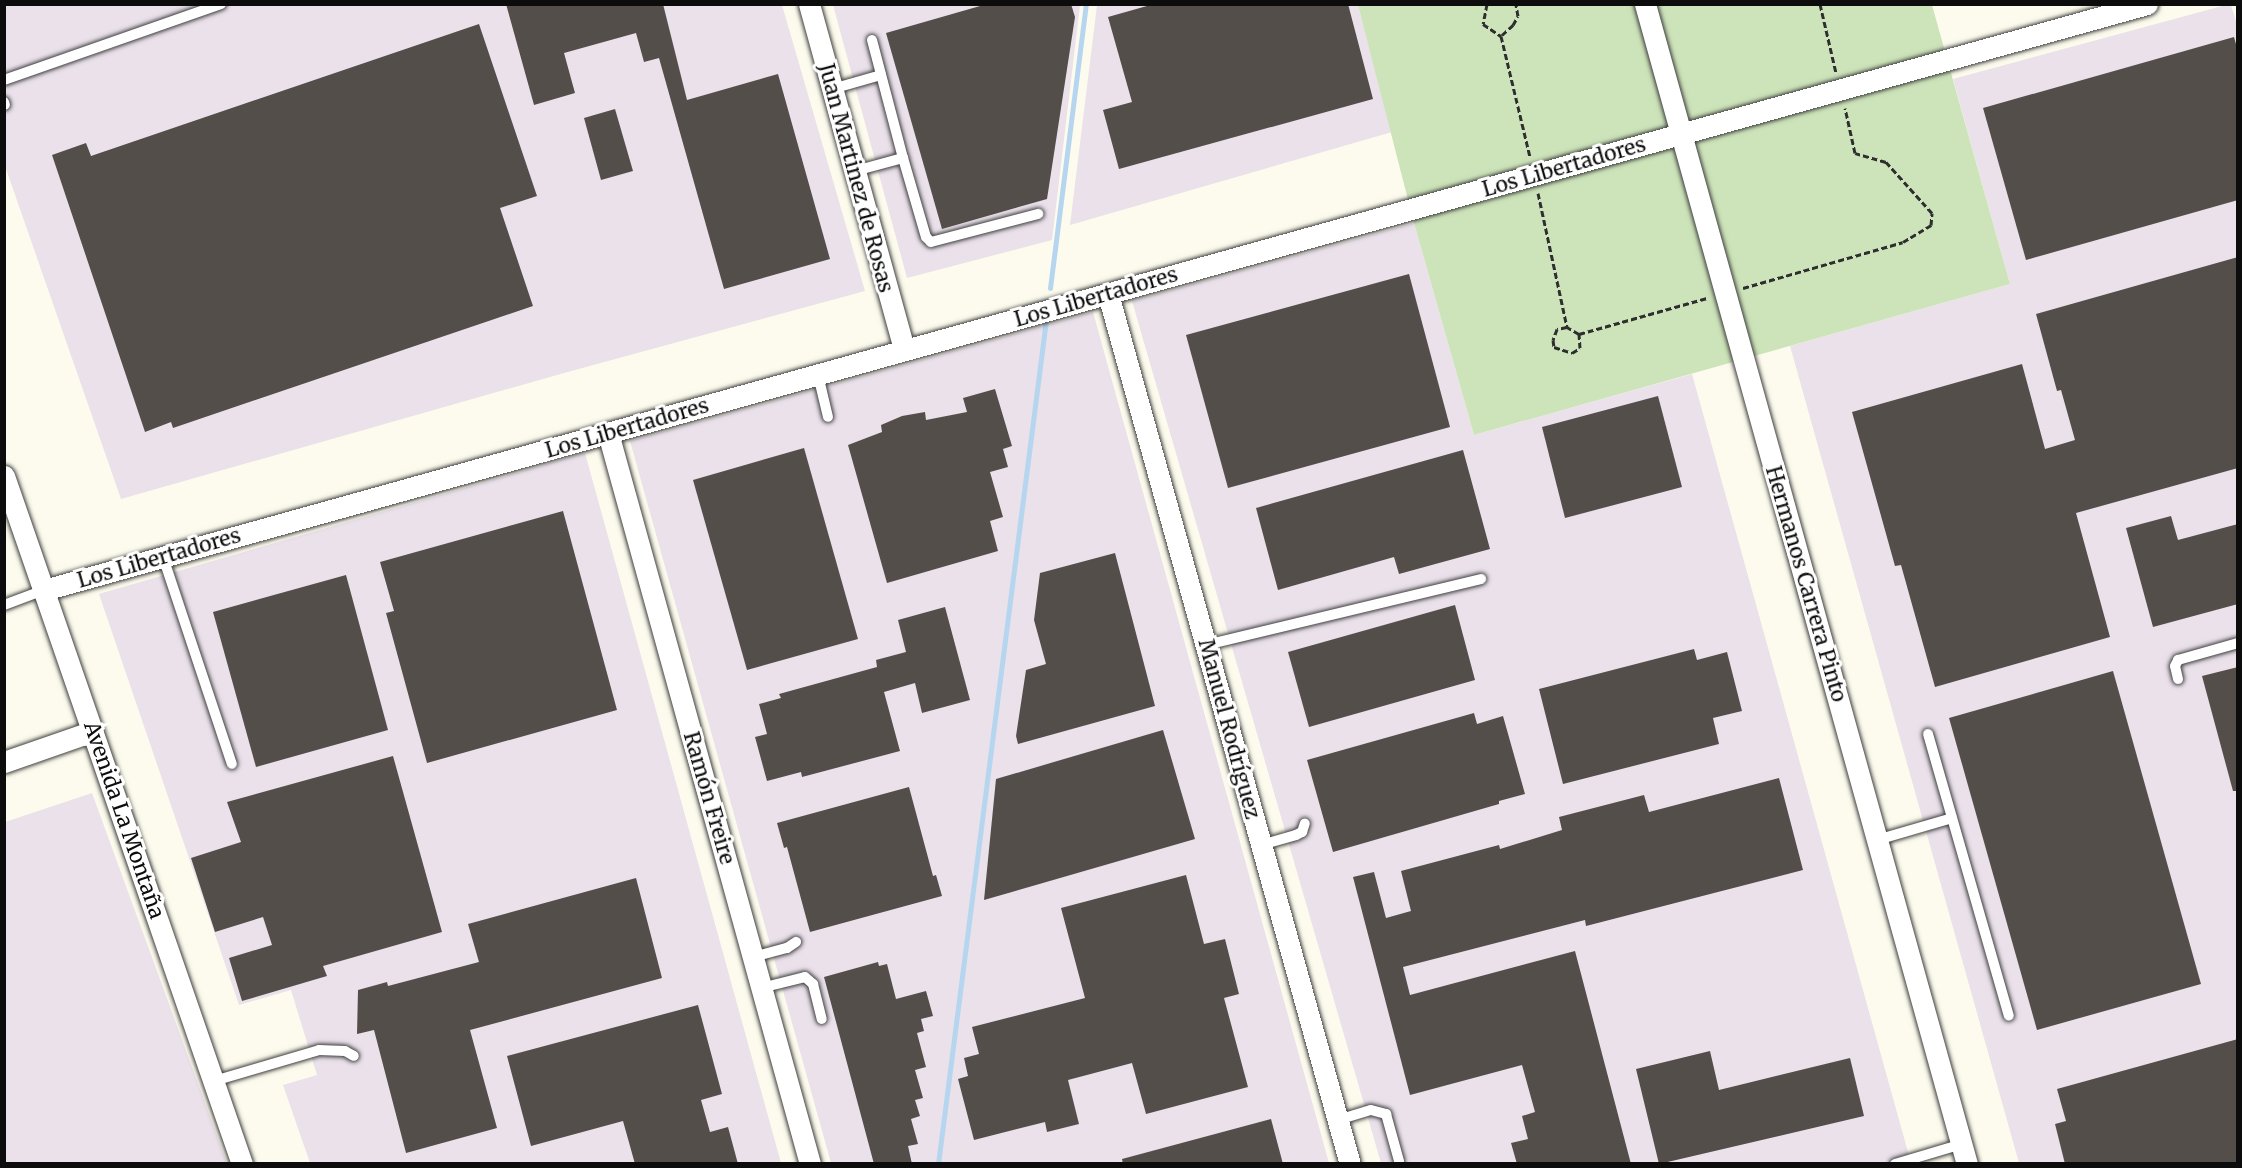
<!DOCTYPE html>
<html>
<head>
<meta charset="utf-8">
<style>
  body { margin:0 }
  #map { position:relative; width:2242px; height:1168px; overflow:hidden; background:#fdfbed; font-family:Merriweather,serif }
  div>[style] { position:absolute }
  [style*='--x'] { left:calc(var(--x)*1px); top:calc(var(--y)*1px); width:calc(var(--w)*1px); rotate:calc(var(--a)*1deg) }
  .industrial>* { inset:0; background:#eae1ea }
  .green>* { inset:0; background:#cde4ba }
  .stream>* { height:5px; margin:-2.5px; padding:0 2.5px; transform-origin:2.5px; border-radius:2.5px; background:#b6d6f0 }
  .building>* { inset:0; background:#544e4a }
  .path>* { height:3px; margin-top:-1.5px; transform-origin:0; background:repeating-linear-gradient(90deg,#2e2e2e 0 6px,transparent 0 9px) }
  .roads { filter:drop-shadow(0 0 2px #3f3f3f) drop-shadow(0 0 2px #3f3f3f) }
  .lane>* { height:10px; margin:-5px; padding:0 5px; transform-origin:5px; border-radius:5px; background:#fff }
  .street>* { height:21px; margin:-10.5px; padding:0 10.5px; transform-origin:10.5px; border-radius:10.5px; background:#fff }
  span { translate:-50% -50%; white-space:nowrap; text-align:center; line-height:1.15; -webkit-text-stroke:6px #fff; paint-order:stroke }
  .street-label { font-size:21px; color:#0c0c0c }
  .frame { position:absolute; inset:0; border:6px solid #0c0c0c; pointer-events:none }
</style>
</head>
<body>
<div id="map">
  <div class="industrial">
    <i style="clip-path:polygon(4px 5px,782px 5px,865px 291px,564px 373px,121px 499px,5px 166px)"></i>
    <i style="clip-path:polygon(833px 5px,1080px 5px,1052px 240px,907px 278px)"></i>
    <i style="clip-path:polygon(1097px 5px,1358px 5px,1392px 132px,1070px 225px)"></i>
    <i style="clip-path:polygon(2226px 5px,2231px 5px,2238px 28px,2237px 1163px,2019px 1163px,1790px 346px,2010px 284px,1953px 79px)"></i>
    <i style="clip-path:polygon(1414px 223px,1474px 435px,1692px 374px,1911px 1163px,1381px 1163px,1132px 301px)"></i>
    <i style="clip-path:polygon(1093px 312px,1329px 1163px,831px 1163px,630px 441px)"></i>
    <i style="clip-path:polygon(585px 453px,781px 1163px,310px 1163px,283px 1085px,317px 1075px,291px 990px,239px 1005px,99px 594px)"></i>
    <i style="clip-path:polygon(92px 793px,227px 1163px,5px 1163px,5px 822px)"></i>
  </div>
  <div class="green">
    <i style="clip-path:polygon(1358px 5px,1932px 5px,2010px 284px,1474px 435px,1414px 223px)"></i>
  </div>
  <div class="stream">
    <i style="--x:1050;--y:288;--w:286;--a:-82.8"></i>
    <i style="--x:938;--y:1164;--w:851;--a:-82.71"></i>
  </div>
  <div class="building">
    <i style="clip-path:polygon(506px 4px,663px 4px,687px 100px,778px 74px,830px 259px,724px 289px,659px 58px,644px 62px,636px 33px,564px 53px,575px 93px,534px 105px)"></i>
    <i style="clip-path:polygon(987px 4px,1071px 4px,1075px 17px,1047px 199px,942px 229px,886px 33px)"></i>
    <i style="clip-path:polygon(1154px 4px,1348px 4px,1373px 99px,1119px 169px,1103px 110px,1132px 102px,1108px 17px)"></i>
    <i style="clip-path:polygon(479px 24px,537px 196px,500px 208px,533px 306px,173px 428px,171px 422px,145px 432px,52px 155px,86px 143px,91px 156px)"></i>
    <i style="clip-path:polygon(2234px 37px,2238px 51px,2238px 200px,2026px 260px,1983px 108px)"></i>
    <i style="clip-path:polygon(615px 109px,633px 171px,601px 180px,584px 118px)"></i>
    <i style="clip-path:polygon(2238px 257px,2238px 468px,2076px 513px,2110px 637px,1935px 687px,1901px 565px,1895px 566px,1852px 412px,2022px 364px,2045px 449px,2075px 440px,2061px 390px,2057px 391px,2036px 314px)"></i>
    <i style="clip-path:polygon(1409px 274px,1450px 427px,1228px 488px,1186px 335px)"></i>
    <i style="clip-path:polygon(995px 389px,1012px 446px,1003px 449px,1008px 467px,990px 472px,1003px 517px,990px 521px,998px 551px,887px 583px,848px 445px,882px 432px,881px 425px,902px 416px,925px 412px,926px 420px,967px 412px,963px 398px)"></i>
    <i style="clip-path:polygon(1658px 396px,1682px 487px,1565px 518px,1542px 427px)"></i>
    <i style="clip-path:polygon(804px 448px,858px 639px,747px 670px,693px 480px)"></i>
    <i style="clip-path:polygon(1463px 450px,1490px 549px,1399px 574px,1394px 557px,1278px 590px,1256px 508px)"></i>
    <i style="clip-path:polygon(563px 511px,617px 710px,427px 763px,386px 613px,394px 611px,380px 562px)"></i>
    <i style="clip-path:polygon(2171px 516px,2178px 540px,2238px 524px,2238px 604px,2153px 627px,2126px 528px)"></i>
    <i style="clip-path:polygon(1115px 553px,1155px 706px,1018px 744px,1016px 736px,1026px 670px,1046px 664px,1034px 620px,1040px 573px)"></i>
    <i style="clip-path:polygon(346px 575px,388px 730px,256px 767px,213px 612px)"></i>
    <i style="clip-path:polygon(1455px 605px,1475px 680px,1309px 727px,1288px 652px)"></i>
    <i style="clip-path:polygon(945px 607px,970px 700px,922px 713px,915px 683px,884px 692px,900px 751px,802px 777px,801px 772px,767px 781px,755px 737px,767px 734px,759px 704px,781px 698px,779px 694px,877px 667px,876px 660px,906px 652px,898px 620px)"></i>
    <i style="clip-path:polygon(1694px 649px,1697px 660px,1727px 652px,1742px 711px,1713px 718px,1719px 744px,1563px 784px,1539px 689px)"></i>
    <i style="clip-path:polygon(2238px 667px,2238px 791px,2233px 791px,2202px 676px)"></i>
    <i style="clip-path:polygon(2113px 671px,2201px 984px,2037px 1030px,1949px 718px)"></i>
    <i style="clip-path:polygon(1474px 713px,1477px 724px,1503px 716px,1525px 794px,1499px 801px,1499px 804px,1333px 852px,1307px 760px)"></i>
    <i style="clip-path:polygon(1163px 730px,1195px 839px,984px 900px,996px 779px)"></i>
    <i style="clip-path:polygon(393px 756px,442px 932px,323px 966px,327px 976px,242px 1001px,229px 958px,272px 945px,263px 917px,215px 932px,191px 858px,241px 842px,227px 802px)"></i>
    <i style="clip-path:polygon(1779px 778px,1803px 870px,1586px 926px,1585px 920px,1403px 967px,1410px 995px,1575px 951px,1631px 1164px,1517px 1164px,1511px 1143px,1528px 1139px,1522px 1116px,1535px 1112px,1522px 1065px,1410px 1095px,1353px 877px,1374px 872px,1386px 918px,1411px 911px,1401px 871px,1499px 845px,1500px 849px,1562px 830px,1559px 817px,1644px 795px,1649px 812px)"></i>
    <i style="clip-path:polygon(909px 787px,933px 876px,936px 875px,942px 896px,810px 932px,787px 847px,784px 848px,777px 823px)"></i>
    <i style="clip-path:polygon(1186px 875px,1204px 944px,1225px 939px,1239px 994px,1224px 998px,1248px 1087px,1146px 1114px,1132px 1063px,1068px 1080px,1079px 1124px,1047px 1132px,1045px 1122px,974px 1140px,958px 1079px,968px 1076px,964px 1058px,979px 1054px,972px 1027px,1085px 998px,1061px 908px)"></i>
    <i style="clip-path:polygon(636px 878px,662px 978px,470px 1030px,497px 1128px,406px 1153px,374px 1030px,357px 1034px,358px 990px,387px 982px,388px 986px,479px 962px,468px 924px)"></i>
    <i style="clip-path:polygon(878px 962px,879px 966px,887px 964px,896px 999px,926px 991px,933px 1016px,921px 1019px,924px 1031px,917px 1033px,926px 1067px,915px 1070px,923px 1098px,915px 1100px,920px 1116px,911px 1119px,918px 1144px,908px 1146px,912px 1164px,874px 1164px,824px 977px)"></i>
    <i style="clip-path:polygon(698px 1005px,722px 1094px,701px 1100px,710px 1132px,728px 1127px,738px 1164px,635px 1164px,623px 1121px,531px 1146px,507px 1056px)"></i>
    <i style="clip-path:polygon(2238px 1039px,2238px 1164px,2065px 1164px,2055px 1124px,2066px 1121px,2057px 1089px)"></i>
    <i style="clip-path:polygon(1710px 1051px,1719px 1090px,1850px 1058px,1864px 1116px,1659px 1164px,1636px 1069px)"></i>
    <i style="clip-path:polygon(1271px 1119px,1283px 1164px,1123px 1164px,1122px 1159px)"></i>
  </div>
  <div class="path">
    <i style="--x:1487;--y:4;--w:20;--a:101"></i>
    <i style="--x:1483;--y:24;--w:22;--a:34"></i>
    <i style="--x:1501;--y:36;--w:124;--a:76.5"></i>
    <i style="--x:1820;--y:4;--w:71;--a:76.9"></i>
    <i style="--x:1502;--y:35;--w:15;--a:-42"></i>
    <i style="--x:1513;--y:25;--w:10;--a:-61"></i>
    <i style="--x:1518;--y:16;--w:11;--a:-100"></i>
    <i style="--x:1538;--y:193;--w:137;--a:77.8"></i>
    <i style="--x:1567;--y:327;--w:10;--a:169"></i>
    <i style="--x:1557;--y:329;--w:12;--a:110"></i>
    <i style="--x:1553;--y:340;--w:7;--a:82"></i>
    <i style="--x:1554;--y:347;--w:19;--a:18"></i>
    <i style="--x:1572;--y:353;--w:9;--a:-32"></i>
    <i style="--x:1580;--y:348;--w:14;--a:-94"></i>
    <i style="--x:1579;--y:334;--w:14;--a:-150"></i>
    <i style="--x:1743;--y:288;--w:166;--a:-16"></i>
    <i style="--x:1903;--y:242;--w:33;--a:-31"></i>
    <i style="--x:1931;--y:225;--w:12;--a:-85"></i>
    <i style="--x:1932;--y:213;--w:69;--a:-132"></i>
    <i style="--x:1886;--y:162;--w:32;--a:-164"></i>
    <i style="--x:1855;--y:153;--w:46;--a:-102.5"></i>
    <i style="--x:1579;--y:334;--w:133;--a:-15.7"></i>
  </div>
  <div class="roads">
    <div class="lane">
      <i style="--x:872;--y:40;--w:122;--a:75.3"></i>
      <i style="--x:903;--y:158;--w:82;--a:73.8"></i>
      <i style="--x:926;--y:237;--w:7;--a:45"></i>
      <i style="--x:931;--y:242;--w:111;--a:-14.7"></i>
      <i style="--x:4;--y:80;--w:230;--a:-19.3"></i>
      <i style="--x:832;--y:89;--w:51;--a:-15.9"></i>
      <i style="--x:4;--y:102;--w:3;--a:72"></i>
      <i style="--x:855;--y:171;--w:50;--a:-15.2"></i>
      <i style="--x:818;--y:375;--w:43;--a:76.6"></i>
      <i style="--x:163;--y:557;--w:218;--a:71.6"></i>
      <i style="--x:4;--y:605;--w:43;--a:-20.6"></i>
      <i style="--x:1206;--y:645;--w:283;--a:-13.5"></i>
      <i style="--x:2178;--y:679;--w:13;--a:-103"></i>
      <i style="--x:2175;--y:666;--w:7;--a:-63"></i>
      <i style="--x:2178;--y:660;--w:62;--a:-15.8"></i>
      <i style="--x:1928;--y:734;--w:293;--a:74"></i>
      <i style="--x:1877;--y:840;--w:78;--a:-16.3"></i>
      <i style="--x:1261;--y:845;--w:36;--a:-16"></i>
      <i style="--x:1296;--y:835;--w:7;--a:-27"></i>
      <i style="--x:1302;--y:832;--w:9;--a:-72"></i>
      <i style="--x:753;--y:957;--w:35;--a:-15"></i>
      <i style="--x:787;--y:948;--w:11;--a:-34"></i>
      <i style="--x:761;--y:988;--w:45;--a:-14"></i>
      <i style="--x:805;--y:977;--w:11;--a:41"></i>
      <i style="--x:813;--y:984;--w:36;--a:76"></i>
      <i style="--x:214;--y:1081;--w:109;--a:-16.4"></i>
      <i style="--x:319;--y:1050;--w:26;--a:2"></i>
      <i style="--x:345;--y:1051;--w:10;--a:29"></i>
      <i style="--x:1338;--y:1120;--w:34;--a:-17"></i>
      <i style="--x:1371;--y:1110;--w:16;--a:15"></i>
      <i style="--x:1386;--y:1114;--w:49;--a:74.5"></i>
      <i style="--x:1895;--y:1164;--w:70;--a:-16.6"></i>
    </div>
    <div class="street">
      <i style="--x:809;--y:4;--w:359;--a:74.6"></i>
      <i style="--x:1645;--y:4;--w:1204;--a:74.49"></i>
      <i style="--x:1108;--y:294;--w:903;--a:74.46"></i>
      <i style="--x:608;--y:433;--w:758;--a:74.55"></i>
      <i style="--x:4;--y:476;--w:728;--a:70.92"></i>
      <i style="--x:44;--y:590;--w:2183;--a:-15.57"></i>
      <i style="--x:4;--y:762;--w:94;--a:-19.2"></i>
    </div>
  </div>
  <div class="street-label">
    <span style="left:1564px;top:167px;rotate:-16deg">Los Libertadores</span>
    <span style="left:856px;top:178px;rotate:75deg">Juan Martinez de Rosas</span>
    <span style="left:1096px;top:297px;rotate:-16deg">Los Libertadores</span>
    <span style="left:627px;top:428px;rotate:-16deg">Los Libertadores</span>
    <span style="left:159px;top:558px;rotate:-16deg">Los Libertadores</span>
    <span style="left:1806px;top:584px;rotate:74deg">Hermanos Carrera Pinto</span>
    <span style="left:1229px;top:729px;rotate:75deg">Manuel Rodríguez</span>
    <span style="left:709px;top:798px;rotate:74deg">Ramón Freire</span>
    <span style="left:124px;top:820px;rotate:71deg">Avenida La Montaña</span>
  </div>
  <div class="frame"></div>
</div>
</body>
</html>
